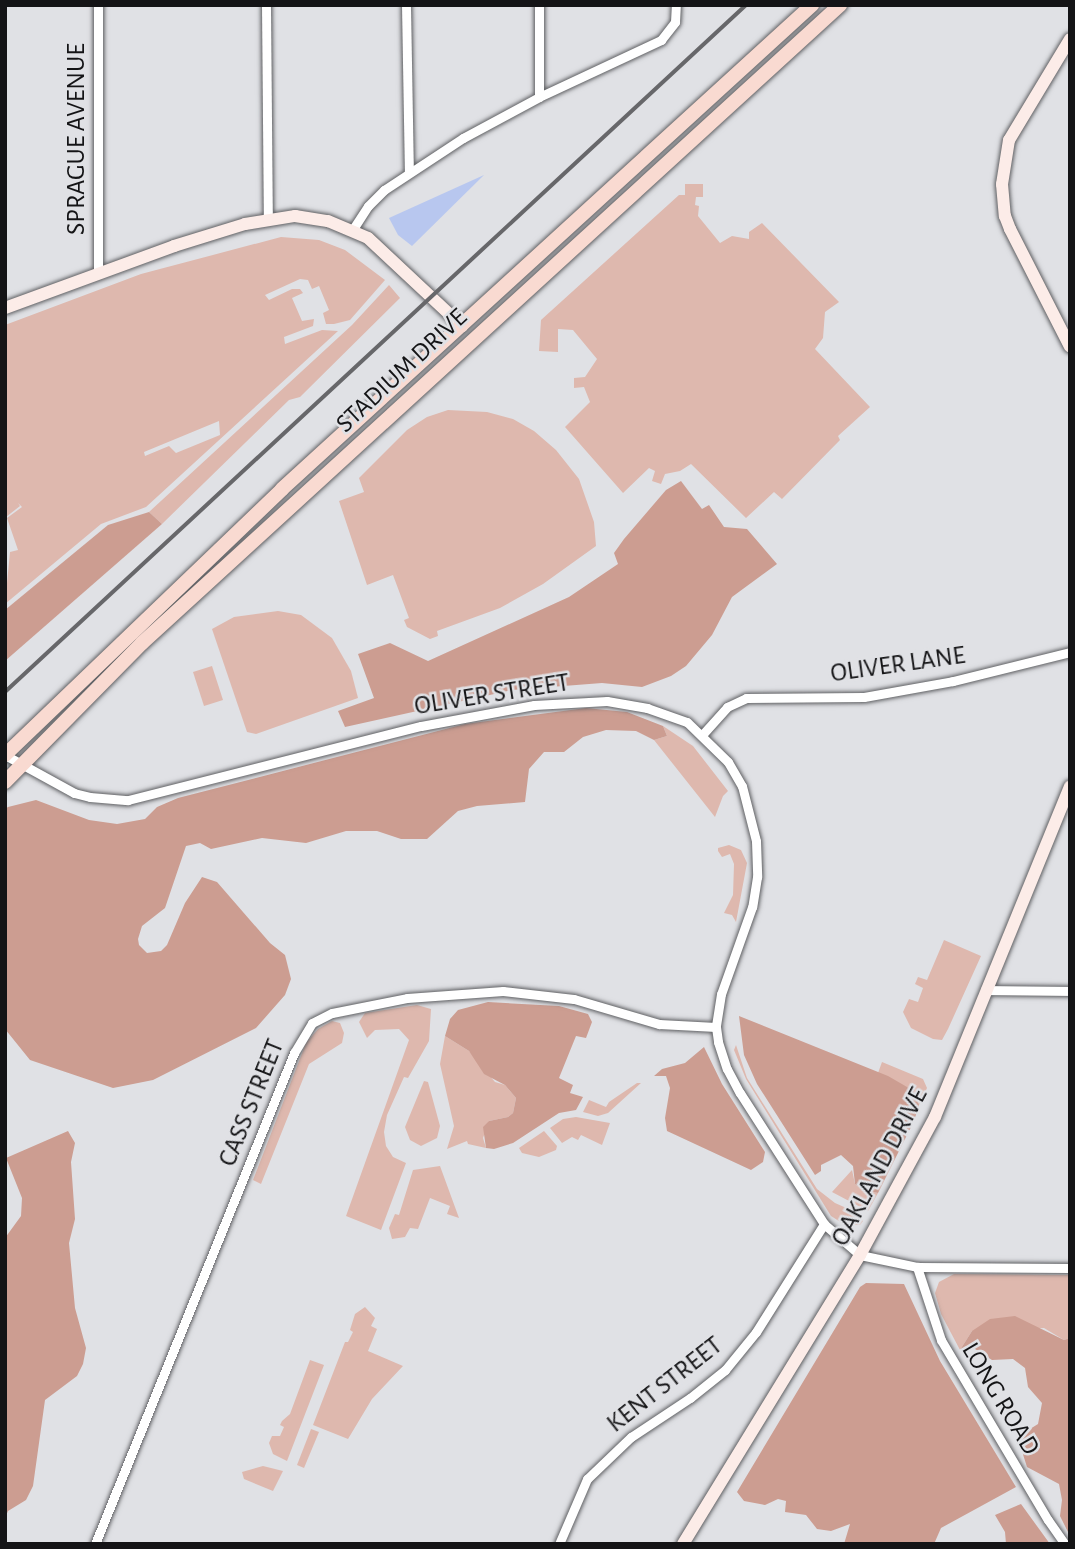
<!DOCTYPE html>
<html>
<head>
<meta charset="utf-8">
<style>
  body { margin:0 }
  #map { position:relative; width:1075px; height:1549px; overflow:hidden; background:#e0e1e5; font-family:"Alegreya Sans",sans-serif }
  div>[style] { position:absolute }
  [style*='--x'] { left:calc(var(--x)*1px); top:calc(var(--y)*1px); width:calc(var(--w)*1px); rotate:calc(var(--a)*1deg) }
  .green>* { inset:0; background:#deb8ae }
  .forest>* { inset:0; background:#cc9d91 }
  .water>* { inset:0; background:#b8c7ef }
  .roads { filter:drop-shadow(0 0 2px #5f6063) drop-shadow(0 0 2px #5f6063) }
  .street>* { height:9px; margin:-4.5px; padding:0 4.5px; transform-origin:4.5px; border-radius:4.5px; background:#fff }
  .secondary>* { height:12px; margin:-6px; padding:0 6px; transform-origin:6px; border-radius:6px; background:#fcece8 }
  .primary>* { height:14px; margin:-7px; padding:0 7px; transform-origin:7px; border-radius:7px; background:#f9dad1 }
  .rail>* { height:3.5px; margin:-1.75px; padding:0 1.75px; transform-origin:1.75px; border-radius:1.75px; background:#67676a }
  span { translate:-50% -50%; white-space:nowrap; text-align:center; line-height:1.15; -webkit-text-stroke:5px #e0e1e5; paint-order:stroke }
  .street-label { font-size:26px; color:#141416 }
  .frame { position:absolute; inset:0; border:7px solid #141416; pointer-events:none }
</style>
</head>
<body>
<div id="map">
  <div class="green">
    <i style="clip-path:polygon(685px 184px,703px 184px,703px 197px,696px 197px,695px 205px,699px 206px,698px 216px,720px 243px,732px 236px,749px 239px,749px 232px,762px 223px,839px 302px,825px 312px,823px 338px,815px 349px,870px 407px,838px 436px,840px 440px,782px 499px,774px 492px,746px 518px,691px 464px,680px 471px,665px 474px,661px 484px,652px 481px,655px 471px,649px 468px,623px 493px,565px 427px,590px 402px,584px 387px,574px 388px,574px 378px,585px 377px,597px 359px,573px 330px,558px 329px,558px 352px,539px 351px,541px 320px,679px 195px,685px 195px)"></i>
    <i style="clip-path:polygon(evenodd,281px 237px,319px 240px,345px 250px,385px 280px,350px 320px,334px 324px,326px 324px,323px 313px,329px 310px,319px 286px,312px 289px,308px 280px,300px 279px,265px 295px,269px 300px,292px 289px,300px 289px,303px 293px,292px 298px,302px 321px,314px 319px,313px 326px,284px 337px,285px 344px,322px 330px,338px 331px,146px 507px,101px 524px,5px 604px,10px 552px,18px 550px,7px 518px,22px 507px,18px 503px,20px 506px,6px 517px,5px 325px,141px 274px,281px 237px,219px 421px,220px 435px,176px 453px,169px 446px,145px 456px,144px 452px,219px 421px)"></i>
    <i style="clip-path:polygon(389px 285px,400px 298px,300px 397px,289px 400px,162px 524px,149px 512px,352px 325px)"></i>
    <i style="clip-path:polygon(448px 410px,487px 412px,513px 419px,534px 431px,556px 450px,579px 479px,594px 522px,596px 546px,543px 584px,500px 608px,437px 631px,438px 636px,430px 639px,407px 627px,404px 620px,409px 618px,393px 575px,367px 585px,339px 501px,364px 492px,359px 478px,407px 430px,427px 417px)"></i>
    <i style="clip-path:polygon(278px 611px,301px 615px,332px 638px,351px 671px,358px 698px,256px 734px,247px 732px,212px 629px,234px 617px)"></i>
    <i style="clip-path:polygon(212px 666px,223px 700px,204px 706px,193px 672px)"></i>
    <i style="clip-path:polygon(663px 726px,693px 746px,728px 791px,723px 796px,715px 817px,654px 740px,667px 736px)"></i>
    <i style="clip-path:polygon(729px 845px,741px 850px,747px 863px,736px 922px,732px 915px,724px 913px,733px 895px,734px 864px,730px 854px,722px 857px,718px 851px,718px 848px)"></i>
    <i style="clip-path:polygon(944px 940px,981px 956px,948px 1029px,942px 1040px,933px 1039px,911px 1028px,903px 1012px,909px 999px,918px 1002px,923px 988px,915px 984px,918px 977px,927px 980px)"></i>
    <i style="clip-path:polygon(417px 1005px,431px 1009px,429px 1041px,408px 1078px,404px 1077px,387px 1115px,384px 1132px,386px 1146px,393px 1157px,406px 1163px,381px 1230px,346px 1216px,409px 1040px,399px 1029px,375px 1030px,367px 1038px,359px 1022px,365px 1013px)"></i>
    <i style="clip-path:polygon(332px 1021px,340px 1023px,344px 1033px,342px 1043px,309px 1064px,261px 1184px,253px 1180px,306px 1043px,318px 1029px)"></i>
    <i style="clip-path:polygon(445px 1036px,469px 1051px,495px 1082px,505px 1085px,516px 1098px,513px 1113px,508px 1117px,489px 1121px,483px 1138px,486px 1148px,468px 1144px,467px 1141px,447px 1149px,454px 1126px,440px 1064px)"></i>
    <i style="clip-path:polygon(736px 1045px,747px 1078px,817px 1189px,835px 1203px,860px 1214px,863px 1221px,860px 1225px,845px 1225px,831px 1216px,746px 1079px,734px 1050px)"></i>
    <i style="clip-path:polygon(882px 1062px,923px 1079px,927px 1088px,919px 1105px,914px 1091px,878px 1073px)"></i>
    <i style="clip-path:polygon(424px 1081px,428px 1082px,440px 1126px,437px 1138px,421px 1146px,410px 1140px,405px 1127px)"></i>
    <i style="clip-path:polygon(637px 1083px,641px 1083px,608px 1113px,598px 1116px,583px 1112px,589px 1100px,606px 1107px,609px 1102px)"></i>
    <i style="clip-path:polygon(576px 1117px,610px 1123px,602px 1145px,581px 1135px,578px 1140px,572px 1137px,562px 1143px,550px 1128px,563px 1119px)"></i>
    <i style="clip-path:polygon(544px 1131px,557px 1146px,556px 1150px,539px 1157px,522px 1153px,519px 1148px)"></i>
    <i style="clip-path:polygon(440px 1166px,459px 1218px,447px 1214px,450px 1206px,430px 1198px,418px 1229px,410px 1228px,405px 1237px,392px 1239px,389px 1228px,395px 1214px,399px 1215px,413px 1170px)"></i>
    <i style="clip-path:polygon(852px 1170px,855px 1184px,864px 1190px,878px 1193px,868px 1211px,832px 1192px)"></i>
    <i style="clip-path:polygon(954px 1274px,1070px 1275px,1070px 1338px,1064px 1340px,1044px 1328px,972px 1331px,960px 1350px,941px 1314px,935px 1293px,939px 1282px)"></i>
    <i style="clip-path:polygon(365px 1307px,375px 1318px,371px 1326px,377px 1329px,368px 1351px,403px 1366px,372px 1399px,348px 1439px,313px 1425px,345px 1342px,348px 1342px,353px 1332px,350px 1330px,355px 1314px)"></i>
    <i style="clip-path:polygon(310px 1360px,324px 1365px,287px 1461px,273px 1454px,269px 1443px,272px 1436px,280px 1436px,284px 1427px,280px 1425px,282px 1421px,290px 1414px)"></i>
    <i style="clip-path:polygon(311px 1429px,319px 1432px,304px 1468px,297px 1465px)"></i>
    <i style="clip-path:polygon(263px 1466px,283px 1471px,273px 1491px,244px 1479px,242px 1472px)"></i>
  </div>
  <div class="forest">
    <i style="clip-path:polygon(681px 481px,702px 509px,709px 505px,724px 527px,747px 529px,777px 564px,732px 597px,712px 635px,686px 666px,671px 676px,642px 687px,602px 683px,512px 690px,345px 727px,338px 711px,374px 698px,358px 654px,390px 643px,428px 661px,569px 597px,618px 564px,614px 553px,624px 539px,666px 490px)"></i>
    <i style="clip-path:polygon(149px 512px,162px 524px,5px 661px,5px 610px,108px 525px)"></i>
    <i style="clip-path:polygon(586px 708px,627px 712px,663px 726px,667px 736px,654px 740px,636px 731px,606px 730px,583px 737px,564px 752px,544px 752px,529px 769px,525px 802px,477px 806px,458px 811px,427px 839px,401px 839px,377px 831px,346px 831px,306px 843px,262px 838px,211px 849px,200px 843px,186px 846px,165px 908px,142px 926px,138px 939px,139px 945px,147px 953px,161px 951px,167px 945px,185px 903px,202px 877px,217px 882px,270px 943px,285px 955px,291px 979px,285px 995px,256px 1028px,153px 1080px,113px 1088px,30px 1060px,5px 1029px,5px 809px,8px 807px,36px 800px,89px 820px,117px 824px,145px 819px,157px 807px,178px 798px,465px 724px)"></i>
    <i style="clip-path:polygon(488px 1002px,559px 1006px,588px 1014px,592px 1022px,586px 1038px,576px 1036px,559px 1078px,573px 1085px,570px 1093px,583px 1097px,576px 1110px,559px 1113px,513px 1143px,494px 1149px,486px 1148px,483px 1127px,489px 1121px,508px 1117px,513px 1113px,516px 1098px,505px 1085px,484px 1074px,469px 1051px,445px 1036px,450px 1019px,458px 1010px)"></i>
    <i style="clip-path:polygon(739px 1016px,888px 1076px,914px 1091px,919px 1105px,914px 1121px,878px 1193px,864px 1190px,855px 1184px,853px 1166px,841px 1155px,821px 1165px,821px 1171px,815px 1175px,757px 1084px,744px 1055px)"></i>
    <i style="clip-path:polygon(704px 1047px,722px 1084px,765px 1152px,763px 1162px,751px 1170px,667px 1131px,665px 1118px,670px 1088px,666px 1076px,654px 1076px,662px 1069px,685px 1063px)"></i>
    <i style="clip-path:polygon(68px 1131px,75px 1143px,71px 1162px,75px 1219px,69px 1243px,75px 1308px,86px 1348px,83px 1364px,77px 1376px,45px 1400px,33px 1486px,26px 1500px,8px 1511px,5px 1518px,5px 1238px,21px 1216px,22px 1198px,6px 1158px)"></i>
    <i style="clip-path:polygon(866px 1283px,904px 1284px,940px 1361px,1016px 1487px,941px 1528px,934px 1544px,844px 1544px,850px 1524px,831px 1531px,817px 1529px,806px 1515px,785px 1512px,786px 1501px,778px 1499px,765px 1505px,744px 1501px,737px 1492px,860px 1287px)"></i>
    <i style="clip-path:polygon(1015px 1316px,1064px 1340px,1070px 1338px,1070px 1536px,1060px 1516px,1062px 1500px,1059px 1484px,1027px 1467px,1020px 1445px,1022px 1434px,1038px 1424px,1042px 1403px,1028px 1387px,1025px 1368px,1013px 1359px,992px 1360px,975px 1349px,960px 1350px,972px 1331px,990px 1319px)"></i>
    <i style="clip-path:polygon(1021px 1504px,1050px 1544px,1006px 1544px,1005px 1532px,995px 1515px)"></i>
  </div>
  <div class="water">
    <i style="clip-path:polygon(484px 175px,412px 246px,398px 235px,389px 218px)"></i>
  </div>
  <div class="roads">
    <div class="street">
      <i style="--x:98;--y:5;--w:268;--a:90"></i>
      <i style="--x:266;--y:5;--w:213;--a:89.5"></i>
      <i style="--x:406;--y:5;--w:166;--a:89"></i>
      <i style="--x:539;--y:5;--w:92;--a:90"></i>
      <i style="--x:353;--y:229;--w:27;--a:-57"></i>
      <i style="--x:368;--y:206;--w:23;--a:-45"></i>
      <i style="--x:384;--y:190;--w:95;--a:-33.4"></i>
      <i style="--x:463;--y:138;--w:86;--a:-28.3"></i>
      <i style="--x:539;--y:97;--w:135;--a:-25"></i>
      <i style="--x:661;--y:40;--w:23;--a:-52"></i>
      <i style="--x:675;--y:22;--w:17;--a:-87"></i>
      <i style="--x:702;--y:735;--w:38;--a:-48"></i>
      <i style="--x:727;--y:707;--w:21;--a:-25"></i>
      <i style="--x:746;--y:698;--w:118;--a:-0.5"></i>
      <i style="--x:864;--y:697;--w:90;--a:-10.2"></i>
      <i style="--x:953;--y:681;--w:121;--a:-13.9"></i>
      <i style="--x:5;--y:755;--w:79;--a:28.8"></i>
      <i style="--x:74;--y:793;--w:16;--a:14"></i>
      <i style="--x:90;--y:797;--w:38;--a:5"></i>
      <i style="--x:128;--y:800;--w:302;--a:-14.2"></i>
      <i style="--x:421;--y:726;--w:115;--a:-10.5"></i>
      <i style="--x:534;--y:705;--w:73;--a:-3.1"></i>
      <i style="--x:607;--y:701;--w:41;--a:9.9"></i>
      <i style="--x:647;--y:708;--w:42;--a:19.3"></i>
      <i style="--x:687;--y:722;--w:57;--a:44.3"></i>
      <i style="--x:728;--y:762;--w:28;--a:60"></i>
      <i style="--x:742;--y:786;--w:57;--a:75.7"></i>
      <i style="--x:756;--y:841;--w:36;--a:88"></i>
      <i style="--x:757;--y:877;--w:30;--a:99"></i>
      <i style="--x:752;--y:907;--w:92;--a:109.6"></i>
      <i style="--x:721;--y:994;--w:33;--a:99"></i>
      <i style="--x:716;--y:1027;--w:15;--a:82"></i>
      <i style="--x:718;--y:1042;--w:28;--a:72"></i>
      <i style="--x:727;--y:1069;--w:27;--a:62"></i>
      <i style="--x:740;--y:1093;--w:156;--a:57.3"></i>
      <i style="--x:824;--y:1224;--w:48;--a:40.7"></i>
      <i style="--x:860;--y:1255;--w:58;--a:11.9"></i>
      <i style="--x:917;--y:1267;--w:153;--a:0.4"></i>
      <i style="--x:985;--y:990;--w:85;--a:0.7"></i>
      <i style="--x:917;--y:1267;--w:77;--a:71.8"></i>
      <i style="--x:941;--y:1340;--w:209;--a:59.3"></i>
      <i style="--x:1048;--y:1520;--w:29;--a:55"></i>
      <i style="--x:95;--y:1544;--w:530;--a:-67.94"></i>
      <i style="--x:294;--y:1053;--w:35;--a:-59"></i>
      <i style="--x:312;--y:1023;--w:22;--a:-27"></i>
      <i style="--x:332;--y:1013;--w:76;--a:-11.3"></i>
      <i style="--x:407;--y:998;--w:96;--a:-4.2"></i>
      <i style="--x:503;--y:991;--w:71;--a:6.4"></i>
      <i style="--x:574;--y:999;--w:89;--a:16.4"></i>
      <i style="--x:659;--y:1024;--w:57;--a:3"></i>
      <i style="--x:559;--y:1544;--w:71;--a:-66.7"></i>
      <i style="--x:587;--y:1479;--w:61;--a:-43.7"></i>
      <i style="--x:631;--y:1437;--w:71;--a:-33.5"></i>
      <i style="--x:690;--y:1398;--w:45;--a:-38.7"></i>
      <i style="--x:725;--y:1370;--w:49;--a:-50.8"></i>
      <i style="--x:756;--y:1332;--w:128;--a:-57.8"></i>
    </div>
    <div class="secondary">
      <i style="--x:1070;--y:39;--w:118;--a:121.1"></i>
      <i style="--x:1009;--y:140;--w:45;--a:99"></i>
      <i style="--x:1002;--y:184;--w:32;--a:85"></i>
      <i style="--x:1005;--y:216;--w:14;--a:69"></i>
      <i style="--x:1010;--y:229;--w:132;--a:63"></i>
      <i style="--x:5;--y:308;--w:180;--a:-20.1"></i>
      <i style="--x:174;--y:246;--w:74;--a:-17.2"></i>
      <i style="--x:245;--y:224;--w:51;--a:-9.1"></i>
      <i style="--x:295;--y:216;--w:33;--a:9"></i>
      <i style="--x:328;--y:221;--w:43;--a:23"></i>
      <i style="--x:368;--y:238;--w:129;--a:43.1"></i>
      <i style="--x:683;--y:1544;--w:339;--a:-58.5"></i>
      <i style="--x:860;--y:1255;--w:157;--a:-61.5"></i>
      <i style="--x:935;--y:1117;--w:357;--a:-67.8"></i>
    </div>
    <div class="primary">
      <i style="--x:5;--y:755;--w:384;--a:-43.8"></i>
      <i style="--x:282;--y:489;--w:718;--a:-42.4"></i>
      <i style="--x:5;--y:782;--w:195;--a:-45.4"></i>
      <i style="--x:142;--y:643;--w:946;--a:-42.43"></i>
    </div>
  </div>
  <div class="rail">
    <i style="--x:5;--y:692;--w:1010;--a:-42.83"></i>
  </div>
  <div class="street-label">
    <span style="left:77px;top:139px;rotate:-90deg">SPRAGUE AVENUE</span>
    <span style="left:402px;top:371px;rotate:-43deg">STADIUM DRIVE</span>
    <span style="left:898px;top:665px;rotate:-8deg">OLIVER LANE</span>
    <span style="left:492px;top:695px;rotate:-9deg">OLIVER STREET</span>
    <span style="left:252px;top:1103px;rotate:-68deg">CASS STREET</span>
    <span style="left:880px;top:1167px;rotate:-62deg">OAKLAND DRIVE</span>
    <span style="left:665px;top:1385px;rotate:-38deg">KENT STREET</span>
    <span style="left:1000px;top:1399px;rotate:59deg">LONG ROAD</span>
  </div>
  <div class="frame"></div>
</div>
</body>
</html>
